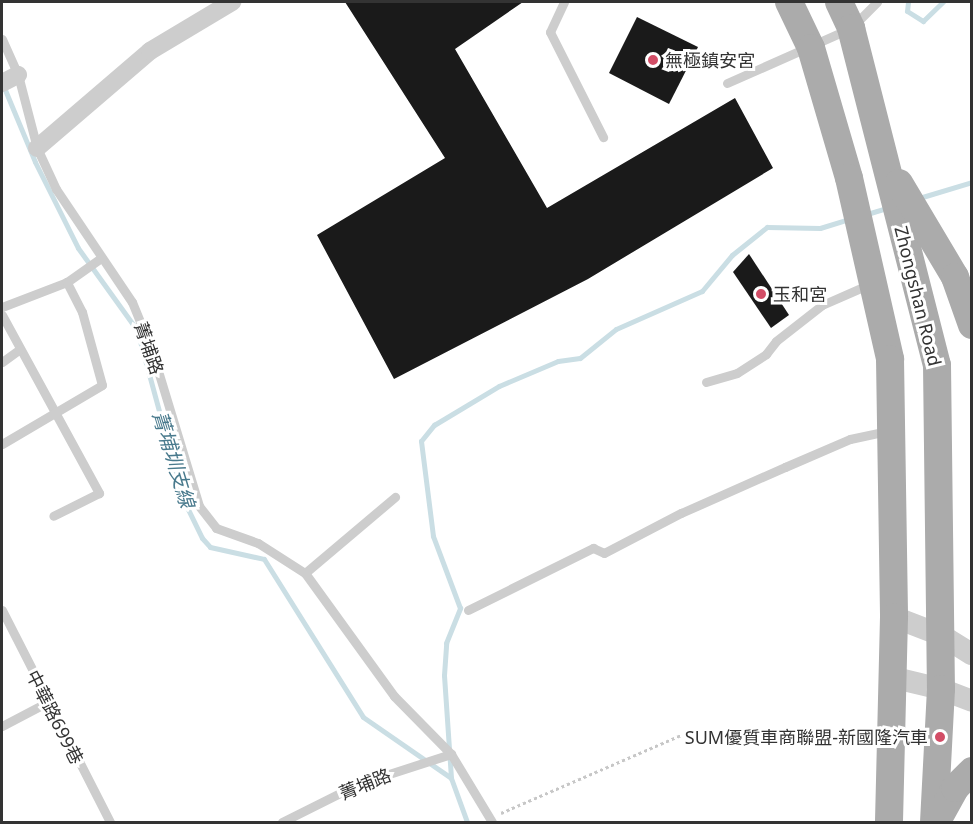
<!DOCTYPE html>
<html>
<head>
<meta charset="utf-8">
<style>
  body { margin:0 }
  #map { position:relative; width:973px; height:824px; overflow:hidden; background:#fff; font-family:"Noto Sans","Noto Sans TC",sans-serif }
  div>[style] { position:absolute }
  [style*='--x'] { left:calc(var(--x)*1px); top:calc(var(--y)*1px); width:calc(var(--w)*1px); rotate:calc(var(--a)*1deg) }
  .stream>* { height:5px; margin:-2.5px; padding:0 2.5px; transform-origin:2.5px; border-radius:2.5px; background:#cadee4 }
  .building>* { inset:0; background:#1a1a1a }
  .path>* { height:3px; margin-top:-1.5px; transform-origin:0; background:repeating-linear-gradient(90deg,#c7c7c7 0 3px,transparent 0 6px) }
  .service>* { height:9px; margin:-4.5px; padding:0 4.5px; transform-origin:4.5px; border-radius:4.5px; background:#cdcdcd }
  .minor>* { height:18px; margin:-9px; padding:0 9px; transform-origin:9px; border-radius:9px; background:#cdcdcd }
  .tertiary>* { height:22px; margin:-11px; padding:0 11px; transform-origin:11px; border-radius:11px; background:#cdcdcd }
  .primary>* { height:28px; margin:-14px; padding:0 14px; transform-origin:14px; border-radius:14px; background:#ababab }
  .dots>* { width:16px; height:16px; translate:-50% -50%; box-sizing:border-box; border:3px solid #fff; border-radius:50% }
  span { translate:-50% -50%; white-space:nowrap; text-align:center; line-height:1.15; -webkit-text-stroke:6px #fff; paint-order:stroke }
  .poi-label { font-size:18px; color:#333 }
  .left { translate:0 -50%; text-align:left }
  .right { translate:-100% -50%; text-align:right }
  .street-label { font-size:18px; color:#333 }
  .water-label { font-size:20px; color:#497a8d; font-style:italic }
  .frame { position:absolute; inset:0; border:3px solid #333; pointer-events:none }
</style>
</head>
<body>
<div id="map">
  <div class="stream">
    <i style="--x:908;--y:2;--w:9;--a:96"></i>
    <i style="--x:907;--y:11;--w:19;--a:32"></i>
    <i style="--x:923;--y:21;--w:28;--a:-44"></i>
    <i style="--x:3;--y:85;--w:83;--a:67.4"></i>
    <i style="--x:35;--y:162;--w:96;--a:63.4"></i>
    <i style="--x:78;--y:248;--w:101;--a:54.3"></i>
    <i style="--x:137;--y:330;--w:175;--a:74.8"></i>
    <i style="--x:183;--y:499;--w:43;--a:64"></i>
    <i style="--x:202;--y:538;--w:12;--a:48"></i>
    <i style="--x:210;--y:547;--w:55;--a:12.5"></i>
    <i style="--x:264;--y:559;--w:186;--a:57.9"></i>
    <i style="--x:363;--y:717;--w:107;--a:34.7"></i>
    <i style="--x:451;--y:778;--w:47;--a:70"></i>
    <i style="--x:919;--y:198;--w:55;--a:-16.8"></i>
    <i style="--x:867;--y:214;--w:21;--a:-17"></i>
    <i style="--x:451;--y:778;--w:103;--a:-93.9"></i>
    <i style="--x:444;--y:675;--w:32;--a:-86"></i>
    <i style="--x:446;--y:643;--w:38;--a:-68"></i>
    <i style="--x:460;--y:608;--w:77;--a:-110.6"></i>
    <i style="--x:433;--y:536;--w:96;--a:-97.2"></i>
    <i style="--x:421;--y:441;--w:21;--a:-51"></i>
    <i style="--x:434;--y:425;--w:76;--a:-31"></i>
    <i style="--x:499;--y:386;--w:64;--a:-23"></i>
    <i style="--x:558;--y:361;--w:22;--a:-8"></i>
    <i style="--x:580;--y:358;--w:46;--a:-38.9"></i>
    <i style="--x:616;--y:329;--w:94;--a:-23.8"></i>
    <i style="--x:702;--y:291;--w:47;--a:-50.2"></i>
    <i style="--x:732;--y:255;--w:45;--a:-38.7"></i>
    <i style="--x:767;--y:227;--w:53;--a:1.1"></i>
    <i style="--x:820;--y:228;--w:30;--a:-17"></i>
  </div>
  <div class="building">
    <i style="clip-path:polygon(345px 2px,523px 2px,455px 49px,547px 208px,735px 98px,773px 168px,588px 279px,394px 379px,317px 235px,445px 158px)"></i>
    <i style="clip-path:polygon(637px 17px,698px 47px,669px 104px,609px 73px)"></i>
    <i style="clip-path:polygon(749px 254px,789px 315px,771px 328px,733px 272px)"></i>
  </div>
  <div class="path">
    <i style="--x:501;--y:813;--w:196;--a:-23.4"></i>
  </div>
  <div class="service">
    <i style="--x:564;--y:2;--w:33;--a:115"></i>
    <i style="--x:550;--y:32;--w:118;--a:63.2"></i>
    <i style="--x:2;--y:39;--w:39;--a:66"></i>
    <i style="--x:18;--y:75;--w:75;--a:75.4"></i>
    <i style="--x:37;--y:148;--w:45;--a:65.1"></i>
    <i style="--x:56;--y:189;--w:136;--a:56.1"></i>
    <i style="--x:132;--y:302;--w:53;--a:67.8"></i>
    <i style="--x:152;--y:351;--w:162;--a:73.1"></i>
    <i style="--x:199;--y:506;--w:28;--a:52"></i>
    <i style="--x:216;--y:528;--w:45;--a:19.7"></i>
    <i style="--x:258;--y:543;--w:56;--a:32.6"></i>
    <i style="--x:305;--y:573;--w:152;--a:54.1"></i>
    <i style="--x:394;--y:696;--w:81;--a:45.5"></i>
    <i style="--x:451;--y:754;--w:79;--a:58.9"></i>
    <i style="--x:727;--y:83;--w:136;--a:-23.9"></i>
    <i style="--x:851;--y:28;--w:37;--a:-45"></i>
    <i style="--x:2;--y:307;--w:70;--a:-21"></i>
    <i style="--x:2;--y:315;--w:203;--a:61.4"></i>
    <i style="--x:99;--y:493;--w:51;--a:153.4"></i>
    <i style="--x:2;--y:362;--w:22;--a:-36"></i>
    <i style="--x:706;--y:382;--w:32;--a:-16"></i>
    <i style="--x:737;--y:373;--w:35;--a:-33"></i>
    <i style="--x:766;--y:354;--w:16;--a:-52"></i>
    <i style="--x:776;--y:341;--w:58;--a:-38"></i>
    <i style="--x:822;--y:305;--w:52;--a:-23.6"></i>
    <i style="--x:2;--y:444;--w:116;--a:-30.5"></i>
    <i style="--x:102;--y:385;--w:76;--a:-105.3"></i>
    <i style="--x:82;--y:312;--w:34;--a:-117"></i>
    <i style="--x:67;--y:282;--w:42;--a:-35.2"></i>
    <i style="--x:305;--y:573;--w:118;--a:-40.2"></i>
    <i style="--x:2;--y:610;--w:238;--a:63"></i>
    <i style="--x:468;--y:610;--w:140;--a:-26.4"></i>
    <i style="--x:593;--y:548;--w:12;--a:24"></i>
    <i style="--x:604;--y:553;--w:87;--a:-27.5"></i>
    <i style="--x:681;--y:513;--w:114;--a:-23.9"></i>
    <i style="--x:785;--y:467;--w:71;--a:-23.3"></i>
    <i style="--x:850;--y:439;--w:40;--a:-12"></i>
    <i style="--x:2;--y:726;--w:50;--a:-27.6"></i>
    <i style="--x:282;--y:822;--w:85;--a:-26.6"></i>
    <i style="--x:358;--y:784;--w:98;--a:-17.9"></i>
  </div>
  <div class="minor">
    <i style="--x:2;--y:83;--w:18;--a:-27"></i>
    <i style="--x:37;--y:148;--w:149;--a:-40.6"></i>
    <i style="--x:150;--y:51;--w:96;--a:-30.9"></i>
  </div>
  <div class="tertiary">
    <i style="--x:894;--y:617;--w:50;--a:21"></i>
    <i style="--x:941;--y:635;--w:36;--a:32"></i>
    <i style="--x:891;--y:677;--w:51;--a:13.5"></i>
    <i style="--x:941;--y:689;--w:33;--a:21"></i>
  </div>
  <div class="primary">
    <i style="--x:789;--y:2;--w:51;--a:64.4"></i>
    <i style="--x:811;--y:48;--w:135;--a:73.7"></i>
    <i style="--x:849;--y:178;--w:186;--a:77.2"></i>
    <i style="--x:890;--y:359;--w:258;--a:89.1"></i>
    <i style="--x:894;--y:617;--w:205;--a:91.4"></i>
    <i style="--x:839;--y:2;--w:29;--a:65"></i>
    <i style="--x:851;--y:28;--w:348;--a:75.7"></i>
    <i style="--x:937;--y:365;--w:324;--a:89.3"></i>
    <i style="--x:941;--y:689;--w:133;--a:93"></i>
    <i style="--x:899;--y:183;--w:109;--a:59.2"></i>
    <i style="--x:955;--y:277;--w:51;--a:70.5"></i>
    <i style="--x:937;--y:821;--w:38;--a:-61"></i>
    <i style="--x:955;--y:788;--w:24;--a:-45"></i>
  </div>
  <div class="dots">
    <i style="left:653px;top:60px;background:#d24d66"></i>
    <i style="left:761px;top:294px;background:#d24d66"></i>
    <i style="left:940px;top:737px;background:#d24d66"></i>
  </div>
  <div class="poi-label">
    <span class="left" style="left:665px;top:60px">無極鎮安宮</span>
    <span class="left" style="left:773px;top:294px">玉和宮</span>
    <span class="right" style="left:928px;top:737px">SUM優質車商聯盟-新國隆汽車</span>
  </div>
  <div class="street-label">
    <span style="left:918px;top:296px;rotate:76deg">Zhongshan Road</span>
    <span style="left:149px;top:348px;rotate:71deg">菁埔路</span>
    <span style="left:55px;top:717px;rotate:63deg">中華路699巷</span>
    <span style="left:365px;top:784px;rotate:-22deg">菁埔路</span>
  </div>
  <div class="water-label">
    <span style="left:174px;top:459px;rotate:73deg">菁埔圳支線</span>
  </div>
  <div class="frame"></div>
</div>
</body>
</html>
